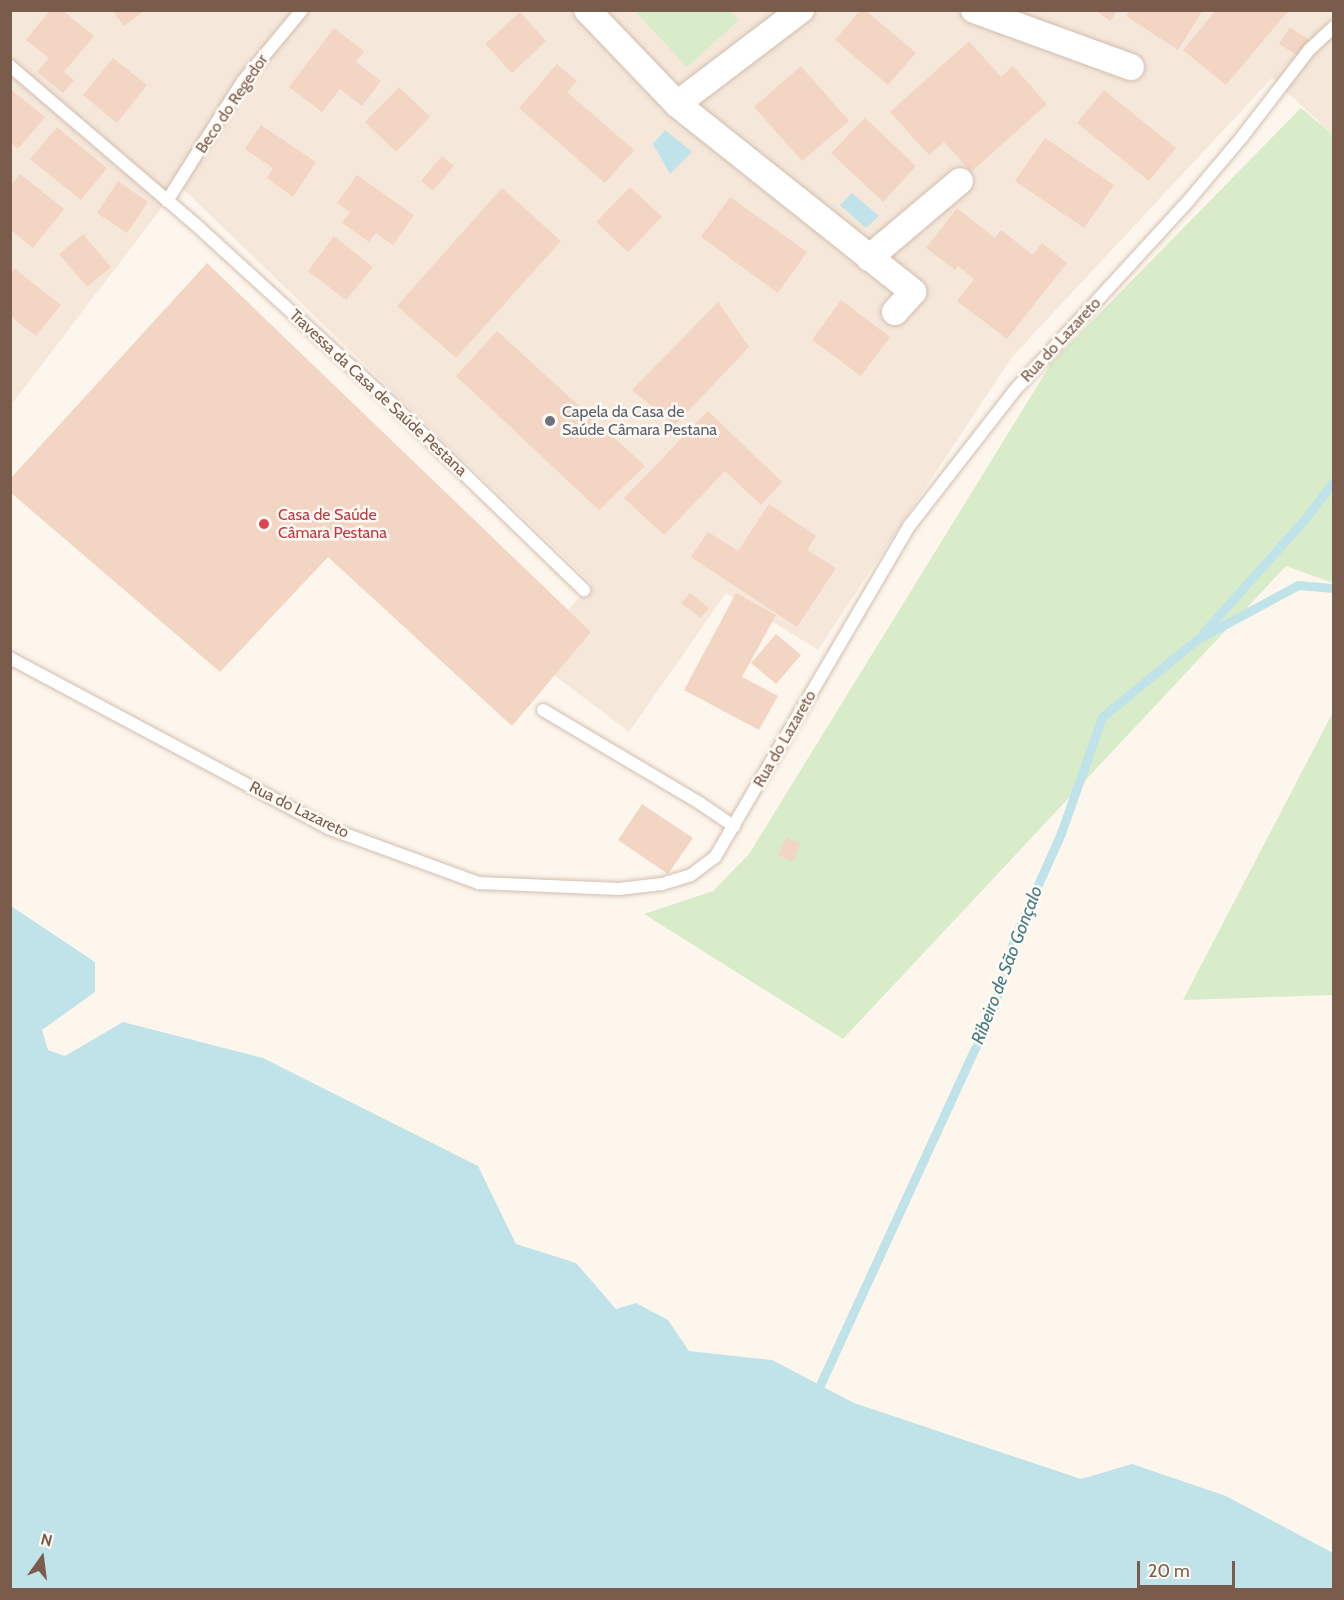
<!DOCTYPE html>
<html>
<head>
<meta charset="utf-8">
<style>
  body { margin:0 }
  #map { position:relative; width:1344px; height:1600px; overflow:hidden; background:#fdf6ec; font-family:Cabin,sans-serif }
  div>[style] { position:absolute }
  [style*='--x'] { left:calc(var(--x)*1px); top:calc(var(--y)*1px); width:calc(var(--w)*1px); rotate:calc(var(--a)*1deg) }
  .residential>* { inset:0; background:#f5e8da }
  .green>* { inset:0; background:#d8ecc9 }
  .water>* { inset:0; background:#bfe3e8 }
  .stream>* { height:9px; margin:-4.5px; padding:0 4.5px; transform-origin:4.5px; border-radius:4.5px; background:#bfe3e8 }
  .building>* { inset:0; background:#f3d5c3 }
  .roads { filter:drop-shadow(0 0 2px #d1beb0) drop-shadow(0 0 2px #d1beb0) }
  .service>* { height:12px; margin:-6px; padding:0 6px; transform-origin:6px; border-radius:6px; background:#fff }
  .minor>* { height:26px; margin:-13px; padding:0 13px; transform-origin:13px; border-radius:13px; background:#fff }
  .dots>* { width:16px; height:16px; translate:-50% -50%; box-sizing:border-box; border:3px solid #fffaf3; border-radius:50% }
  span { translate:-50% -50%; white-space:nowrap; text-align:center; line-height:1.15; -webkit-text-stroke:5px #fffaf3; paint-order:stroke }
  .street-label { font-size:16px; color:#7a5c4d }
  .worship-label { font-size:16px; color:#5b616d }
  .left { translate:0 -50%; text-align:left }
  .health-label { font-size:16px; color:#be3a42 }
  .water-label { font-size:18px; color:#437c86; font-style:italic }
  .frame { position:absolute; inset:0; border:12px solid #7a5c4d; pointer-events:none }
  .north { position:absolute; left:12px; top:1528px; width:60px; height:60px; -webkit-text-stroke:4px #fffaf3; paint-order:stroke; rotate:14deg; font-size:16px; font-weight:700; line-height:24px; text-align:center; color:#7a5c4d }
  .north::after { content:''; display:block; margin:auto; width:21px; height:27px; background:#7a5c4d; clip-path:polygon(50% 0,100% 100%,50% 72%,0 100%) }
  .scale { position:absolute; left:1137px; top:1561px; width:98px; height:27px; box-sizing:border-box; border:3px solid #7a5c4d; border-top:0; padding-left:8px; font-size:18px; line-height:21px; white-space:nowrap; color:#7a5c4d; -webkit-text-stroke:4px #fffaf3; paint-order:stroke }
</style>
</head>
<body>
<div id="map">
  <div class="residential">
    <i style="clip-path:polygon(11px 11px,1333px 11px,1333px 135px,1272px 78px,1012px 357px,818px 650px,726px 593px,629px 732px,554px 675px,591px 632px,568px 610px,592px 584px,179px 185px,11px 405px)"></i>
  </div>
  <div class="green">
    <i style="clip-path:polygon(635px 11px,730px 11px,739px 20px,687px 67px)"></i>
    <i style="clip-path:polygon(1301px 108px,1333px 135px,1333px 583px,1286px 566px,843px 1039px,644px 914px,713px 891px,749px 854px,1052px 362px)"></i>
    <i style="clip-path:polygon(1333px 712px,1333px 995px,1183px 1000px)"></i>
  </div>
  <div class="water">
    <i style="clip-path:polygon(665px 130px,692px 152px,670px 174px,653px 144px)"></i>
    <i style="clip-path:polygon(852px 193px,879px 216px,866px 228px,840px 205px)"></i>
    <i style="clip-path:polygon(11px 906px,95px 962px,95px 992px,42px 1030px,48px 1050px,65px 1056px,123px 1022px,263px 1058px,478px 1166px,516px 1244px,576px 1263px,616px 1309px,636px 1303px,668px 1320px,689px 1351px,772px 1360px,854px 1403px,1081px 1479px,1132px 1464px,1226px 1496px,1333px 1553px,1333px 1589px,11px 1589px)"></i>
  </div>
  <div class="stream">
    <i style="--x:1202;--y:634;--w:154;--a:-48.2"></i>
    <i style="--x:1305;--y:519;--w:48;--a:-52.7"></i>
    <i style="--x:820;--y:1385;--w:417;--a:-65.3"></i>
    <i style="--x:994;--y:1006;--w:73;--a:-73.3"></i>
    <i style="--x:1015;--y:936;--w:113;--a:-65.9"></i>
    <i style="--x:1061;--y:833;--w:123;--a:-70.5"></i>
    <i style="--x:1102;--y:717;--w:122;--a:-39.3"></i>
    <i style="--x:1196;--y:640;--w:116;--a:-28.3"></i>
    <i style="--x:1298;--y:585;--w:36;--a:5"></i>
  </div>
  <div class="building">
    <i style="clip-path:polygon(50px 10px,62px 10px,94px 36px,64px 72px,74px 80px,63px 93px,37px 72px,49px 58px,26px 40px)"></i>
    <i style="clip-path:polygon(112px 10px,145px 10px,124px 26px)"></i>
    <i style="clip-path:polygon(860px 10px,865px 10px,916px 53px,888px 85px,835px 40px)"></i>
    <i style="clip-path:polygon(1095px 10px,1118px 10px,1110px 21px)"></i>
    <i style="clip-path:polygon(1130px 10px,1203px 10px,1178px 50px,1126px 16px)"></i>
    <i style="clip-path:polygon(1216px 10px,1289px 10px,1226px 85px,1183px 50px)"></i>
    <i style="clip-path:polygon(520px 12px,546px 41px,512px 73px,485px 44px)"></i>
    <i style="clip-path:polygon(1290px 27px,1310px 41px,1300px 57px,1279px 44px)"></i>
    <i style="clip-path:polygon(334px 28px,364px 51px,356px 62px,381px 81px,362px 106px,340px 89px,322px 112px,289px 87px)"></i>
    <i style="clip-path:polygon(969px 41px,1001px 77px,1013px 66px,1047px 104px,971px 172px,944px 142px,929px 155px,890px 112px)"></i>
    <i style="clip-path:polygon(113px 58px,147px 85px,117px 123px,83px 95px)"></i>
    <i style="clip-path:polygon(557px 64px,577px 81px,567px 92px,634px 150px,605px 183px,519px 108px)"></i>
    <i style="clip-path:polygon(801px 66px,849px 121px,802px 161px,754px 107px)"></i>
    <i style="clip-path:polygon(399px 87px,430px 117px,396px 152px,365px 122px)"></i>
    <i style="clip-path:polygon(10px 89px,45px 117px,18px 149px,10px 142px)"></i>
    <i style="clip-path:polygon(1104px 90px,1176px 148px,1149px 181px,1077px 123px)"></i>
    <i style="clip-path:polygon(865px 118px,916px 166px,883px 202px,831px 153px)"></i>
    <i style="clip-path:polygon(261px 125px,316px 162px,293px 197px,267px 178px,273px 168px,245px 149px)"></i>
    <i style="clip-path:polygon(57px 127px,107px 168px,81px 200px,30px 159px)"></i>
    <i style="clip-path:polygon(1045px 138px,1114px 185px,1084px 228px,1015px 181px)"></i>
    <i style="clip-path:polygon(442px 156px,454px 166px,433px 191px,421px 181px)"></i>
    <i style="clip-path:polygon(20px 174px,64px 209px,33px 248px,10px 229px,10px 186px)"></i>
    <i style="clip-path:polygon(357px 175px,414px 215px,393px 245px,376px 233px,369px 242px,342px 223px,350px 212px,337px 203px)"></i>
    <i style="clip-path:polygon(118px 181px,148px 202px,127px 233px,97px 213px)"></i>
    <i style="clip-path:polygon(630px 187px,662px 217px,628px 252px,596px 222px)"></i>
    <i style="clip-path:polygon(502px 188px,561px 241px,456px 358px,397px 306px)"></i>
    <i style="clip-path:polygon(730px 197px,807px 252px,778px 293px,701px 237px)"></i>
    <i style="clip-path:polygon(957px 208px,995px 238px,1001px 230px,1033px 255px,1042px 243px,1067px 263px,1007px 339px,957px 301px,974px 279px,958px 266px,955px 270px,926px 248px)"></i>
    <i style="clip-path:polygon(83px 234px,111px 267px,87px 287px,59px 254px)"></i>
    <i style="clip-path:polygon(334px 236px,373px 267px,346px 300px,308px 271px)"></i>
    <i style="clip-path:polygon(207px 263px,591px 632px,512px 726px,328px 557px,220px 672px,10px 492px,10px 479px)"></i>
    <i style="clip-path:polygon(15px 269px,61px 305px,36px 336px,10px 316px,10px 274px)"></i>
    <i style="clip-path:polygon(841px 300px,890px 337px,861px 376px,812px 340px)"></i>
    <i style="clip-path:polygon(718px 302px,749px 347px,675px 425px,632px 390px)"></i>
    <i style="clip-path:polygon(497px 331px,645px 466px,599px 510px,456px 376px)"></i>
    <i style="clip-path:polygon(708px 411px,782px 482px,761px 505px,725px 471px,664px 535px,624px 498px)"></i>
    <i style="clip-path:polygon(769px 504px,816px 536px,807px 550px,836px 568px,797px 627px,691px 557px,708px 532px,738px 551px)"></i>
    <i style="clip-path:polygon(690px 593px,709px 608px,701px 618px,681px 603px)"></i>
    <i style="clip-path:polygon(736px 593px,776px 615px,742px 677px,778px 696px,759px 730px,684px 690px)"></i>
    <i style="clip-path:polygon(776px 634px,801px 655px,776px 684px,751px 663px)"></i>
    <i style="clip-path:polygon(642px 804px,693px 838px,668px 874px,618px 840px)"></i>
    <i style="clip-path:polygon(786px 837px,800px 844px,793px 862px,778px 855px)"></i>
  </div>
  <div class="roads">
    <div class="service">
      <i style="--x:10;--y:66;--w:243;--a:40.5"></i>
      <i style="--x:195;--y:224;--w:265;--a:42.4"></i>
      <i style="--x:391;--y:403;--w:269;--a:44.1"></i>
      <i style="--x:167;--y:201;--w:142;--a:-57.7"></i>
      <i style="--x:243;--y:81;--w:92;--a:-50.3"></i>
      <i style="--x:10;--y:658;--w:361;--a:28.1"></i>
      <i style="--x:328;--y:828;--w:160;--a:20.1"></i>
      <i style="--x:478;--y:883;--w:141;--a:2.4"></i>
      <i style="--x:619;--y:889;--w:43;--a:-6.6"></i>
      <i style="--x:662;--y:884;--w:30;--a:-17"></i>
      <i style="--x:691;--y:875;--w:30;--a:-37"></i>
      <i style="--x:715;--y:857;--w:385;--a:-59.6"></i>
      <i style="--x:910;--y:525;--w:172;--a:-52.1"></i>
      <i style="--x:1016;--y:389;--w:256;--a:-47.5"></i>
      <i style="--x:1189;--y:200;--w:82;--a:-49.9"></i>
      <i style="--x:1242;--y:137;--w:110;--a:-52.4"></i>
      <i style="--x:1309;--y:50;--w:34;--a:-43"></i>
      <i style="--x:543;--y:710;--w:184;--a:30.7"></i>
      <i style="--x:701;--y:804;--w:40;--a:34"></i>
    </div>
    <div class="minor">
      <i style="--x:587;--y:10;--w:130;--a:46.2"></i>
      <i style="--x:677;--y:104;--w:302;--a:38.5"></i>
      <i style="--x:913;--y:292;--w:27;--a:132"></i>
      <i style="--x:974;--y:10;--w:167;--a:20"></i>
      <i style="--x:677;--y:104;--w:156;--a:-37.2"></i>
      <i style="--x:869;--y:258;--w:119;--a:-40.2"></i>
    </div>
  </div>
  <div class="dots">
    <i style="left:550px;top:421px;background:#6b7280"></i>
    <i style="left:264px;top:524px;background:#e0444e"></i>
  </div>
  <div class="street-label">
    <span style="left:232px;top:104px;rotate:-56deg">Beco do Regedor</span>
    <span style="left:1061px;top:340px;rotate:-47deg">Rua do Lazareto</span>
    <span style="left:378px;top:393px;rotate:43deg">Travessa da Casa de Saúde Pestana</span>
    <span style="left:785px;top:739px;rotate:-60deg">Rua do Lazareto</span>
    <span style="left:299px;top:810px;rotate:26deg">Rua do Lazareto</span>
  </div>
  <div class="worship-label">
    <span class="left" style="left:562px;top:421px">Capela da Casa de<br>Saúde Câmara Pestana</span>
  </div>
  <div class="health-label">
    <span class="left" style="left:278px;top:524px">Casa de Saúde<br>Câmara Pestana</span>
  </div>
  <div class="water-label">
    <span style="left:1007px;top:965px;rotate:-69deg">Ribeiro de São Gonçalo</span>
  </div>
  <div class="frame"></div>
  <div class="north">N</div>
  <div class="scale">20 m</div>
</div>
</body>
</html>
